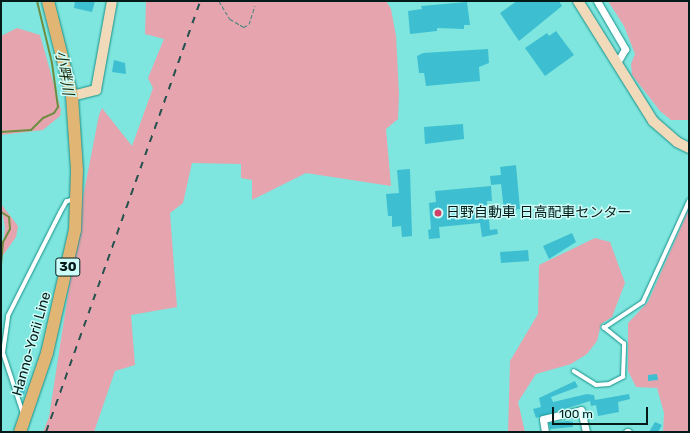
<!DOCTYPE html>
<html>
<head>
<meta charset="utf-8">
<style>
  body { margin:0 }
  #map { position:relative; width:690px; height:433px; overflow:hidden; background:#7ee6de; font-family:Rubik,"Noto Sans JP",sans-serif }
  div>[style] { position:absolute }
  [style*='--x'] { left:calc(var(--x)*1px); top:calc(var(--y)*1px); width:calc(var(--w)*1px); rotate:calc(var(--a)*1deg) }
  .green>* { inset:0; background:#e5a4ae }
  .stream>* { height:2px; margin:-1px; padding:0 1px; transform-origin:1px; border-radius:1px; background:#6d8e41 }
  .building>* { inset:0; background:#3dbfd1 }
  .path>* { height:1px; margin-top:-0.5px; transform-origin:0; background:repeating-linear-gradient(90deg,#448680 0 4px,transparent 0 6px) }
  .roads { filter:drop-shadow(0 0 1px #18918a) drop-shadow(0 0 1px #18918a) }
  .service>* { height:3.5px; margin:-1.75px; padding:0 1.75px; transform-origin:1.75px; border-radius:1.75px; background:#fff }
  .minor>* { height:7px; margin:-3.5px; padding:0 3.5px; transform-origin:3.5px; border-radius:3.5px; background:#fff }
  .secondary>* { height:10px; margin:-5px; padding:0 5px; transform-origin:5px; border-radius:5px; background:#f0dab9 }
  .primary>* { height:12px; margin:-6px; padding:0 6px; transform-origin:6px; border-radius:6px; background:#e1b573 }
  .rail>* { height:2px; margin-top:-1px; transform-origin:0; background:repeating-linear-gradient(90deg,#24514d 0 7px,transparent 0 14px) }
  .dots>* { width:11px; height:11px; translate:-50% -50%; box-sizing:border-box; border:2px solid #cdfdf8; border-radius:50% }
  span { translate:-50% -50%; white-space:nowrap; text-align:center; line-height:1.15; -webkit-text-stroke:3px #cdfdf8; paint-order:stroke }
  .shield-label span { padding:1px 3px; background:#cdfdf8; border:1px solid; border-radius:3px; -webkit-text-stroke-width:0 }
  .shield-label { font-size:13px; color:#031a18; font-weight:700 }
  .poi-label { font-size:14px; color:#031a18 }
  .left { translate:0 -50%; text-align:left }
  .street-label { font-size:14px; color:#031a18 }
  .water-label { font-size:15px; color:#21300e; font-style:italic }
  .frame { position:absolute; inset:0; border:2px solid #031a18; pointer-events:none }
  .scale { position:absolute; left:552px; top:407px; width:96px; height:18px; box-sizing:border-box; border:2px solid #031a18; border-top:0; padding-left:5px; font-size:12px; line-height:14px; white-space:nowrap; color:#031a18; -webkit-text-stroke:3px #cdfdf8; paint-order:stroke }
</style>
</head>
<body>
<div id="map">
  <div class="green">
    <i style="clip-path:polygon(146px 1px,386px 1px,391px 9px,396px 36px,399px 94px,398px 119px,386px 129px,391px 186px,306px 173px,252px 200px,252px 180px,241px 178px,241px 164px,192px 163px,183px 203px,170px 213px,177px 307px,131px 315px,135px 365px,115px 371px,94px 432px,43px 432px,49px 417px,83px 197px,99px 115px,102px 108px,132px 146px,153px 88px,148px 78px,164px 39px,145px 34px)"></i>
    <i style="clip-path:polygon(608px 1px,689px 1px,689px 120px,671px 120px,660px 111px,632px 75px,631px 64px,635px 54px,624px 26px)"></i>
    <i style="clip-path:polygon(17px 28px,40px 35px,61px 110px,60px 116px,43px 130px,1px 135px,1px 36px)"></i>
    <i style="clip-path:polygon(1px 204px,18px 226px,16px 237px,1px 258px,5px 228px)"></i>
    <i style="clip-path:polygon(689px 209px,689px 432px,663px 432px,664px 413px,657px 388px,636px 387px,628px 371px,628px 323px,648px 302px)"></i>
    <i style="clip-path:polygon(595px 238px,610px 242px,625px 283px,612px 317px,601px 324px,597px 341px,587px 354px,571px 364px,536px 374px,518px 402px,525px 432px,508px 432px,510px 361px,538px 314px,539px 265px)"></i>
  </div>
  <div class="stream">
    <i style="--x:1;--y:132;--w:30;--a:-4"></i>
    <i style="--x:31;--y:130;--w:17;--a:-45"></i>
    <i style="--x:43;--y:118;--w:12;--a:-24"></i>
    <i style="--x:54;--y:113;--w:7;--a:-56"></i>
    <i style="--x:58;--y:107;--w:44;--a:-97.8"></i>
    <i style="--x:52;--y:63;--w:64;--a:-103.6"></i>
    <i style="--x:1;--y:212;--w:9;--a:32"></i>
    <i style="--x:9;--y:217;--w:12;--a:85"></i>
    <i style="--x:10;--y:229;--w:15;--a:118"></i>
    <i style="--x:3;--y:242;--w:25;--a:95"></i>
  </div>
  <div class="building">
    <i style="clip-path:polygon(75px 1px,95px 1px,92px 12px,74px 8px)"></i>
    <i style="clip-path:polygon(517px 1px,559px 1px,562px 6px,519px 41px,500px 13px)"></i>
    <i style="clip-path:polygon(467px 2px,470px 25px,464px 25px,464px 29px,437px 28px,437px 31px,410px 34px,408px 11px,422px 9px,421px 6px)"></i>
    <i style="clip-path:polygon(556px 31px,574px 55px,545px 76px,525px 48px,547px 33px,549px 36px)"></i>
    <i style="clip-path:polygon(488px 49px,489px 63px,479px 67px,480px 81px,426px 86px,424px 73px,419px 73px,417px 56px,423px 53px)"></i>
    <i style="clip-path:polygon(114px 60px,125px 63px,126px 74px,112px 72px)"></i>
    <i style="clip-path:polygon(463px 124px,464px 139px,425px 144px,424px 127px)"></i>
    <i style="clip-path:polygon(516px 165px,520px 209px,504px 211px,501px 184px,491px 185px,490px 176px,501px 175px,500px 167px)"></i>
    <i style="clip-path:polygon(410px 169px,412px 236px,402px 237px,401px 226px,392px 227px,392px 216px,388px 216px,386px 194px,399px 193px,397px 170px)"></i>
    <i style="clip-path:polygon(491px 186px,492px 201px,487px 201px,490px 230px,497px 229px,498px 234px,482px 237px,480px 223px,439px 227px,440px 238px,429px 239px,428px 230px,431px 229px,429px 203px,436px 202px,435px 191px)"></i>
    <i style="clip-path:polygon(572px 233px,576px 242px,549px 259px,543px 246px)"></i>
    <i style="clip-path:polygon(528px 250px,529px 261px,501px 263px,500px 252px)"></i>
    <i style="clip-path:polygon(657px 374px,658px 380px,648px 381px,648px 375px)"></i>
    <i style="clip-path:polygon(20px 376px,28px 378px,24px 395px,19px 391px)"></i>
    <i style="clip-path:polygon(575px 381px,578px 387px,551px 397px,553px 402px,587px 394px,594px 395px,595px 400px,629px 394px,630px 399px,618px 402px,619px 412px,598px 416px,596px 405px,591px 406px,590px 401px,536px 418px,533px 409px,541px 407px,539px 398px)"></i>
    <i style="clip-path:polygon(568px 421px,573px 422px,573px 427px,550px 429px,549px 423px)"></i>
    <i style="clip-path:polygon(655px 422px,662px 425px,658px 432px,649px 432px)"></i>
  </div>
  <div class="path">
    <i style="--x:219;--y:1;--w:21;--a:59"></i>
    <i style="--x:230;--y:19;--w:16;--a:30"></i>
    <i style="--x:244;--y:27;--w:6;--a:-31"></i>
    <i style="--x:249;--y:24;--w:19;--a:-72"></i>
  </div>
  <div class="roads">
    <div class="service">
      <i style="--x:574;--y:371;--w:26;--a:32"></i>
      <i style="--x:596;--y:385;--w:13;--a:-4"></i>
      <i style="--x:609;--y:384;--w:16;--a:-27"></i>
      <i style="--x:623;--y:377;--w:33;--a:-88"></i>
      <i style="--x:624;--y:344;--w:26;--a:-141"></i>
      <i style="--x:604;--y:328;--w:47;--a:-33.7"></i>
      <i style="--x:643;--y:302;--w:111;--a:-65.5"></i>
      <i style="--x:23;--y:414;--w:64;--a:-108.2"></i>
      <i style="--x:3;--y:353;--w:37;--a:-82"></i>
      <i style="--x:8;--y:316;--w:115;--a:-63.2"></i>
      <i style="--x:60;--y:213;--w:13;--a:-61"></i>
      <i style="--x:66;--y:202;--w:8;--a:-23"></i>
    </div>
    <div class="minor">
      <i style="--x:597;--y:1;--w:56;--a:59.7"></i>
      <i style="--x:625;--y:49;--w:16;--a:120"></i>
      <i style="--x:545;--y:432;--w:13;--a:-99"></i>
      <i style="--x:543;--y:419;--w:39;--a:-13"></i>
      <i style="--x:581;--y:410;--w:23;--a:77"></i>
      <i style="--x:627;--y:432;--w:1;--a:0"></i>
    </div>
    <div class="secondary">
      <i style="--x:578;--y:1;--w:142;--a:58"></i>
      <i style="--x:653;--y:121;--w:32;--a:41"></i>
      <i style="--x:677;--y:142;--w:13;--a:27"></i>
      <i style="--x:72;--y:96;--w:25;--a:-14"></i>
      <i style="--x:96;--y:90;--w:90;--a:-79.8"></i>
    </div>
    <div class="primary">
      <i style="--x:20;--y:432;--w:83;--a:-71.1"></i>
      <i style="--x:47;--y:353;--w:126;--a:-77.2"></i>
      <i style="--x:75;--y:230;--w:60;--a:-88.1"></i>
      <i style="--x:77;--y:170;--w:74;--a:-93.9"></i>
      <i style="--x:72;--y:96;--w:98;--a:-104.2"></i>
    </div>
  </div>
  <div class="rail">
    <i style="--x:46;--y:432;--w:458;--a:-70.3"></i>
  </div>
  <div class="dots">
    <i style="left:438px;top:213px;background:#d04167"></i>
  </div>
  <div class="shield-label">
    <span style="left:68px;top:267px">30</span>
  </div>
  <div class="poi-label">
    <span class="left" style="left:446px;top:213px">日野自動車 日高配車センター</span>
  </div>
  <div class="street-label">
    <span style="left:32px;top:344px;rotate:-74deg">Hanno-Yorii Line</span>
  </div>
  <div class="water-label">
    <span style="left:64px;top:73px;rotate:80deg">小畔川</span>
  </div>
  <div class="frame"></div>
  <div class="scale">100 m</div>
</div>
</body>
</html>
